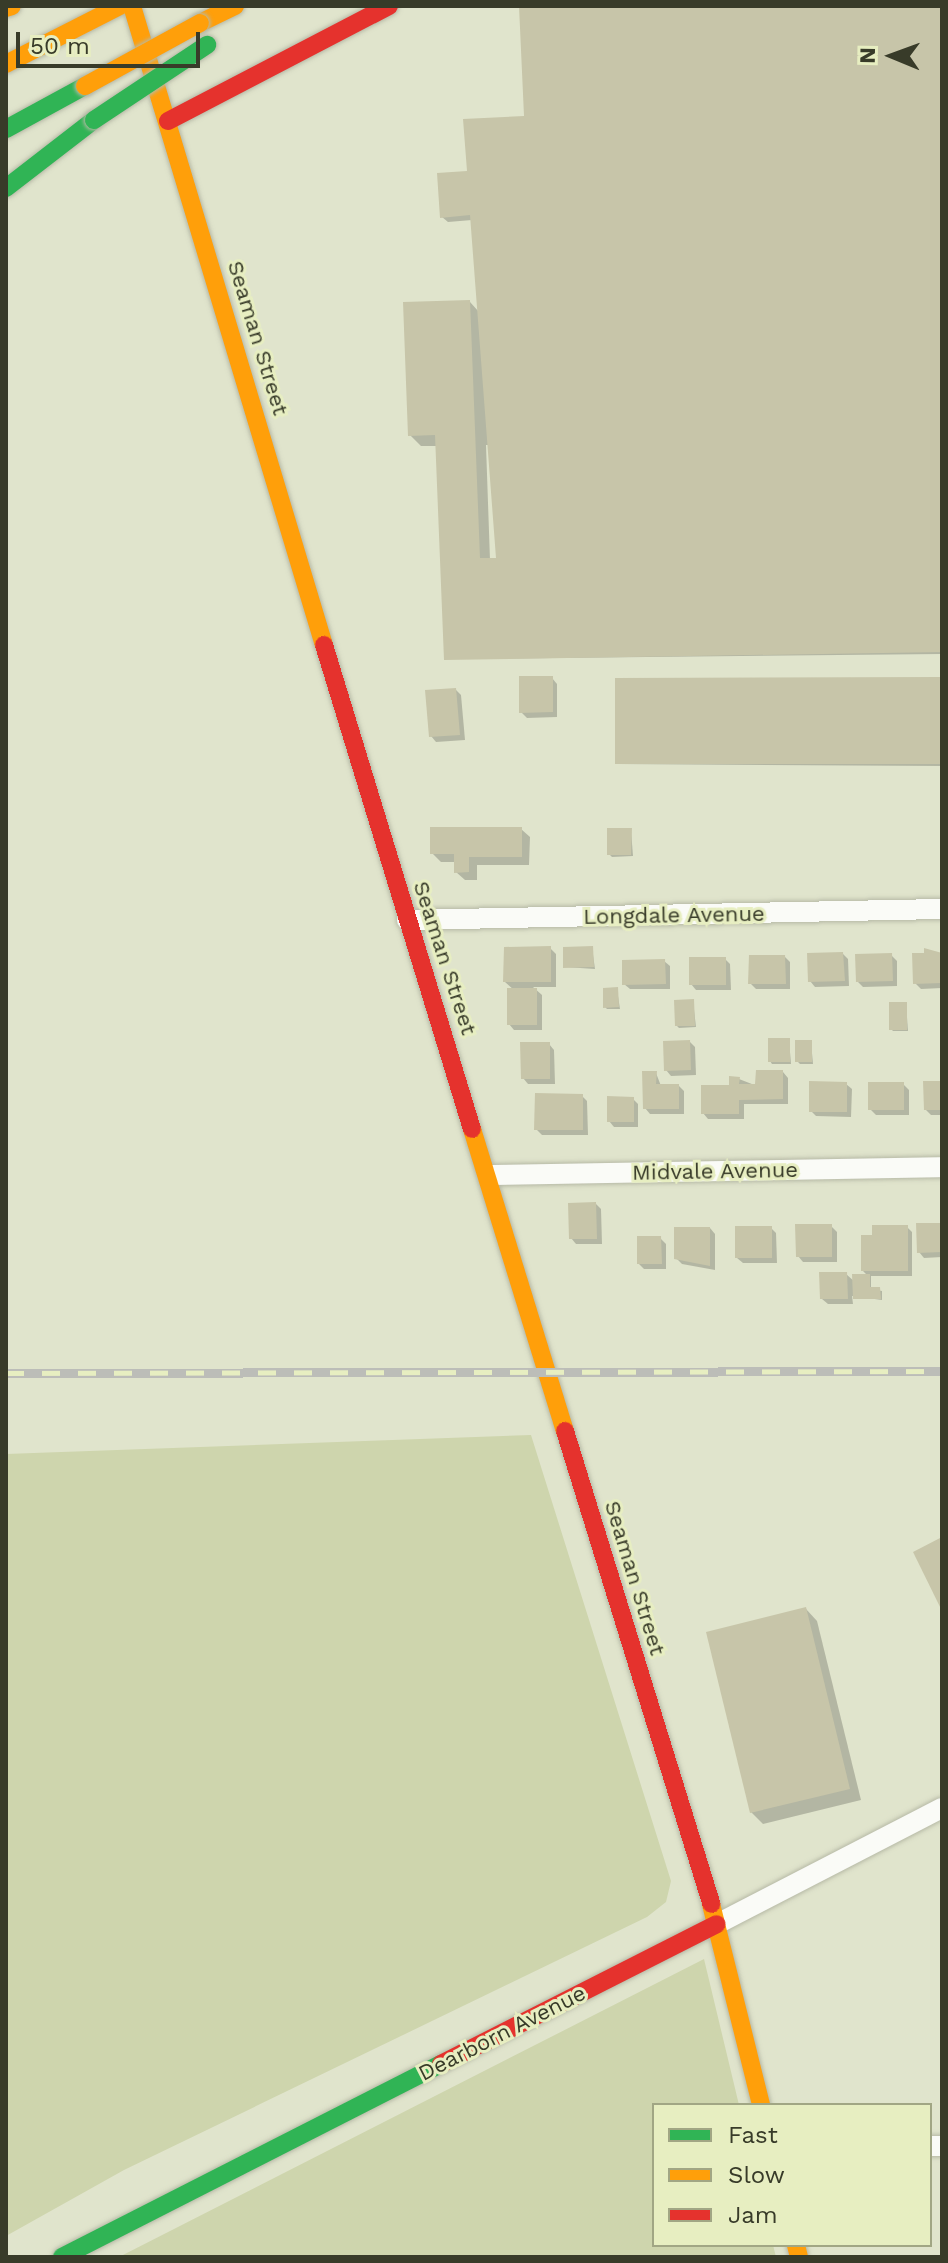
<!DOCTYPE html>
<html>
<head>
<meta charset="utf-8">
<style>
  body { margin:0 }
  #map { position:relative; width:948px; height:2263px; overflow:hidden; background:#e0e4cc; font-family:"Work Sans",sans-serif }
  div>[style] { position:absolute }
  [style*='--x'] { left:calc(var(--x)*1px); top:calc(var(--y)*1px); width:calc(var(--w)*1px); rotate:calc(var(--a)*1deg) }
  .green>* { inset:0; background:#ced5ad }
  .shadow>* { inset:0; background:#0003 }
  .building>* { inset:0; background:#c7c5a9 }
  .roads { filter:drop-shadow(0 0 2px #b6b9a6) drop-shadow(0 0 2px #b6b9a6) }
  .street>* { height:20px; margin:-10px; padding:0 10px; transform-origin:10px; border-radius:10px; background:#fafbf7 }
  .fast>* { height:18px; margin:-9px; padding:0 9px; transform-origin:9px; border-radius:9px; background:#30b455 }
  .slow>* { height:18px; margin:-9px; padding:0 9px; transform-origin:9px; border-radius:9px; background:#ff9f0a }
  .jam>* { height:18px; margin:-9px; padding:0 9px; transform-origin:9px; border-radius:9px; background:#e5322d }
  .rail>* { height:9px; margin-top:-4.5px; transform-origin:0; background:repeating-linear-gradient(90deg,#e7eec1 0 18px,#bcbdb8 0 36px); box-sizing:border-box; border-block:2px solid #bcbdb8 }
  .bridges { filter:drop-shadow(0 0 2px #b6b9a6) drop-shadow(0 0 2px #b6b9a6) }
  .fast-bridge>* { height:18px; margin:-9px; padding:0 9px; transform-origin:9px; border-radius:9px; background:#30b455 }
  .slow-bridge>* { height:18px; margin:-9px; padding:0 9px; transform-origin:9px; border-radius:9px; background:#ff9f0a }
  span { translate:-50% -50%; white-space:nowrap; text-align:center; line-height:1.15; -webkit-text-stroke:6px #e7eec1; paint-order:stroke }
  .street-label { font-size:22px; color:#383b29 }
  .frame { position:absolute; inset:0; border:8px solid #383b29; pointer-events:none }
  .legend { position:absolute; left:652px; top:2103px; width:280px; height:144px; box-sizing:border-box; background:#e7eec1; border:2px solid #a1a684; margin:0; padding:10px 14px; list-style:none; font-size:24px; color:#383b29 }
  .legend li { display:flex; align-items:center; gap:16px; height:40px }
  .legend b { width:40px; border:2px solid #a1a684 }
  .north { position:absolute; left:852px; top:16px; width:80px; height:80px; -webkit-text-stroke:6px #e7eec1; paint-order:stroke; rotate:271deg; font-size:22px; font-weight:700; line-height:32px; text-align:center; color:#383b29 }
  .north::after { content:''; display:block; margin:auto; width:28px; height:36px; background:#383b29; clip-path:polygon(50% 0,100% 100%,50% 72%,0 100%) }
  .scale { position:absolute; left:16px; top:32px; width:184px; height:36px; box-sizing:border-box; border:4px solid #383b29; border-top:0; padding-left:10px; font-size:24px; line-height:28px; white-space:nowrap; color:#383b29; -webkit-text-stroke:6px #e7eec1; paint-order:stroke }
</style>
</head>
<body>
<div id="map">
  <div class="green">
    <i style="clip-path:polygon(531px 1435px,671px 1881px,666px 1902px,647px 1917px,124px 2170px,6px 2236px,6px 1454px)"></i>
    <i style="clip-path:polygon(704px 1959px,739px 2105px,654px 2105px,654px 2245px,773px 2245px,776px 2257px,119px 2257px)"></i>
  </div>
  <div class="shadow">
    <i style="clip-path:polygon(evenodd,521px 6px,942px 6px,942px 654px,446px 659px,437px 446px,421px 446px,410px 435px,470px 302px,479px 312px,472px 220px,448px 222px,442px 217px,469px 173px,526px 118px,521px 6px,486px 445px,490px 445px,498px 560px,490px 560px,486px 445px)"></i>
    <i style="clip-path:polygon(552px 678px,557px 684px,557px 717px,527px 718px,521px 712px)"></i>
    <i style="clip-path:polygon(942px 679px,942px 766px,617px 764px)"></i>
    <i style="clip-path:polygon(456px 690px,461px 695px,465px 740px,436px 742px,431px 736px)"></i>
    <i style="clip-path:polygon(521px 829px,530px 837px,529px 865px,477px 865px,477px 880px,465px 880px,456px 872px,456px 862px,441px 862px,432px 853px)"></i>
    <i style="clip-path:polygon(631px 830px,633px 856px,612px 857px,609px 854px)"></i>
    <i style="clip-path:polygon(550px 948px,556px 954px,556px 987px,533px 987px,542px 995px,542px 1030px,514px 1030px,509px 1024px,514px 990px,505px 982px)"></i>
    <i style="clip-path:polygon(592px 948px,595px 969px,565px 967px)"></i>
    <i style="clip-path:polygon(926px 950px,942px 955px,942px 988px,921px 989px,915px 983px)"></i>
    <i style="clip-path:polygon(843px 954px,848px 959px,849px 986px,815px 987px,810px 981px)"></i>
    <i style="clip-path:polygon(891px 955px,897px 961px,897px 986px,863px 987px,858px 982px)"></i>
    <i style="clip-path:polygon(785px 957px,790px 962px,790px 989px,756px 989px,750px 983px)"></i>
    <i style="clip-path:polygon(725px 959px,730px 964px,731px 990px,696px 990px,691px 984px)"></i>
    <i style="clip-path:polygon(664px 961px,670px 966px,670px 989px,630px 989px,624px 984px)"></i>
    <i style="clip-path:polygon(617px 990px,620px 1009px,607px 1009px,605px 1007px)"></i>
    <i style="clip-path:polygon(693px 1001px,696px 1027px,679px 1028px,677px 1026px)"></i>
    <i style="clip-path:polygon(906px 1004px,908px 1031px,893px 1031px,891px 1029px)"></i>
    <i style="clip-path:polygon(789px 1040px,791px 1064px,772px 1064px,770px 1061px)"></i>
    <i style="clip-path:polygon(690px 1042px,695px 1047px,696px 1075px,671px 1076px,666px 1070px)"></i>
    <i style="clip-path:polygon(811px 1042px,813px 1064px,800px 1064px,797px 1061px)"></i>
    <i style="clip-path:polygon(549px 1044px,554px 1050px,555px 1084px,528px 1084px,523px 1078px)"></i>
    <i style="clip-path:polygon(783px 1072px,788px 1078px,788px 1104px,744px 1104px,744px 1119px,708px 1119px,703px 1113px,739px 1079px,757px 1086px)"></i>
    <i style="clip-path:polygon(656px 1073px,661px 1086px,679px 1086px,684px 1091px,684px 1114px,650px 1114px,645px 1108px)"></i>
    <i style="clip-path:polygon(942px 1083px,942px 1115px,931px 1115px,926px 1110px)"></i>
    <i style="clip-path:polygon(846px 1084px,852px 1089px,851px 1117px,816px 1116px,811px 1111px)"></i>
    <i style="clip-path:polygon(903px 1084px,909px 1090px,909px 1115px,876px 1115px,870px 1109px)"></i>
    <i style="clip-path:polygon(582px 1096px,587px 1101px,588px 1135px,542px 1135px,536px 1129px)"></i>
    <i style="clip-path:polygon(633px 1099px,638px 1104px,638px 1127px,614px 1127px,609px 1121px)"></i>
    <i style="clip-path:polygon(596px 1204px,601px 1209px,602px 1244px,576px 1244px,571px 1238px)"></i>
    <i style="clip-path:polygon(942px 1225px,942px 1257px,924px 1258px,919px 1252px)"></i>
    <i style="clip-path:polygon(831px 1226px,837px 1232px,837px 1262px,803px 1262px,798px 1256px)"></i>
    <i style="clip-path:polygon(907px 1227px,912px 1232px,912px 1276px,871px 1276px,871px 1289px,882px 1291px,882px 1300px,852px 1296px,853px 1304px,828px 1304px,822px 1299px,846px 1274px,855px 1282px,868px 1276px,863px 1271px)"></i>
    <i style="clip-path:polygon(710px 1228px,715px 1234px,715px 1270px,682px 1264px,676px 1258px)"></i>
    <i style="clip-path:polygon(771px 1228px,776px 1233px,777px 1263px,743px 1263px,737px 1258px)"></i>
    <i style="clip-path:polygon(660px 1238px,666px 1244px,666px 1269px,644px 1269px,639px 1264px)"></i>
    <i style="clip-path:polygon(806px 1609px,817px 1621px,861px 1800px,763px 1824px,751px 1812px)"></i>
  </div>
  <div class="building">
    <i style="clip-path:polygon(519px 6px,942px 6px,942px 652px,444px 660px,435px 435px,408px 436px,403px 302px,470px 300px,480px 558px,496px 558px,470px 215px,440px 218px,437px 173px,467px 171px,463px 119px,524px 116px)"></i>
    <i style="clip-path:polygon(519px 676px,553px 676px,553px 712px,519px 713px)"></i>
    <i style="clip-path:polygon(942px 677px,942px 764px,615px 764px,615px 678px)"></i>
    <i style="clip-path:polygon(456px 688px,460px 735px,429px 737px,425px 690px)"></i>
    <i style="clip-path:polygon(430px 827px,522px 827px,522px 857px,469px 857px,469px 872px,454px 873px,454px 854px,430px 854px)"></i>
    <i style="clip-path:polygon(607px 828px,632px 828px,631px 855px,607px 855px)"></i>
    <i style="clip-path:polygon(551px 946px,551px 982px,503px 982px,504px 947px)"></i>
    <i style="clip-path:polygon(593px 946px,594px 967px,563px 968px,563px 947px)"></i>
    <i style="clip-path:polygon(924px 948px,942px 953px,942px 983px,913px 984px,912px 953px,924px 953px)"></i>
    <i style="clip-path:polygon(843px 952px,845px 981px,808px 982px,807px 953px)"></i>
    <i style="clip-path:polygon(892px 953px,893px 981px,856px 982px,855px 954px)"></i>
    <i style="clip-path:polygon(749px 955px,785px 955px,786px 984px,748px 984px)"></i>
    <i style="clip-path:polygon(689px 957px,726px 957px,726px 985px,689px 985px)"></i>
    <i style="clip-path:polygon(665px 959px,666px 984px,622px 985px,622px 960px)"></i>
    <i style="clip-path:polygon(618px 987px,619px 1007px,603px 1008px,603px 988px)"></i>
    <i style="clip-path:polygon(507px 988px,537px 988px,537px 1025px,507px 1025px)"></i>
    <i style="clip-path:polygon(694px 999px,695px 1026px,675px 1026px,674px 1000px)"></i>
    <i style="clip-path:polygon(889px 1002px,907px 1002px,907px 1030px,889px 1030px)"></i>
    <i style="clip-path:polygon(768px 1038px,790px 1038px,790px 1062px,768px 1062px)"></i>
    <i style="clip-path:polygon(690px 1040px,691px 1070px,664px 1071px,663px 1041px)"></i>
    <i style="clip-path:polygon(795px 1040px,812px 1040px,812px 1062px,795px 1062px)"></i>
    <i style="clip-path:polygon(520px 1042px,550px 1042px,550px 1079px,521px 1079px)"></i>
    <i style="clip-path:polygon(756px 1070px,783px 1070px,783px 1099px,739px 1100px,739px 1114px,701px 1114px,701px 1085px,729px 1085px,729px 1076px,740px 1077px,739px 1084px,755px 1084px)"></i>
    <i style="clip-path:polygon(642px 1071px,657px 1071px,656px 1084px,679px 1084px,679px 1109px,643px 1109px)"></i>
    <i style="clip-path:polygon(809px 1081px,847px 1082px,847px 1112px,809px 1112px)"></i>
    <i style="clip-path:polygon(923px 1081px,942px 1081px,942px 1110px,924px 1110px)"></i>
    <i style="clip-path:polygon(868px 1082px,904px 1082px,904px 1110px,868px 1110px)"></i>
    <i style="clip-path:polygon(535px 1093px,583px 1094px,583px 1130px,534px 1130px)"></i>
    <i style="clip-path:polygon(607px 1096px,634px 1097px,634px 1122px,607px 1122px)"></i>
    <i style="clip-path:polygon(596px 1202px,597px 1239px,569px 1239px,568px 1203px)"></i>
    <i style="clip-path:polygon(916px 1223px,942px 1223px,942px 1252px,917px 1253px)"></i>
    <i style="clip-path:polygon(795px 1224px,832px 1224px,832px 1257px,796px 1257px)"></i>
    <i style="clip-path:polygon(872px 1225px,908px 1225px,908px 1271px,861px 1271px,861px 1235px,872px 1235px)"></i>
    <i style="clip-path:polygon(735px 1226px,772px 1226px,772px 1258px,735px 1258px)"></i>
    <i style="clip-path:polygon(674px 1227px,710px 1227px,710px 1266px,674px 1259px)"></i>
    <i style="clip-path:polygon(637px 1236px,661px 1236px,662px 1264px,637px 1264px)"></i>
    <i style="clip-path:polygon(819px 1272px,847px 1272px,848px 1299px,820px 1299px)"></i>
    <i style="clip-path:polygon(852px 1274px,870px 1274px,870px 1287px,880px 1287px,881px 1299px,853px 1299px)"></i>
    <i style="clip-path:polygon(942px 1537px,942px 1611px,913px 1552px)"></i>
    <i style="clip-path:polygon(806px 1607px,850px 1789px,750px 1813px,706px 1632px)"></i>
  </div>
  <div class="roads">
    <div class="street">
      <i style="--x:407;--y:920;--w:535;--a:-1.18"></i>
      <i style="--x:489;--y:1175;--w:453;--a:-1"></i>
      <i style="--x:717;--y:1924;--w:253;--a:-27.3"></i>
      <i style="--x:930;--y:2146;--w:12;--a:0"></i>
    </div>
    <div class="fast">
      <i style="--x:6;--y:129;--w:90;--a:-28.6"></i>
      <i style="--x:6;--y:188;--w:111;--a:-37.7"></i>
      <i style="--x:62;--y:2257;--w:425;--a:-27"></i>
    </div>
    <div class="slow">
      <i style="--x:132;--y:6;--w:667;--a:73.28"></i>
      <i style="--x:6;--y:8;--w:6;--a:-18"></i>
      <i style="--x:200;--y:23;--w:39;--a:-26"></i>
      <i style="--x:6;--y:64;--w:128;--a:-27"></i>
      <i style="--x:472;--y:1129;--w:316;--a:72.9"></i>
      <i style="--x:711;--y:1904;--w:207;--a:76"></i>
      <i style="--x:796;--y:2245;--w:12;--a:76"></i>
    </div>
    <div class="jam">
      <i style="--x:168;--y:121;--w:249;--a:-27.5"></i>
      <i style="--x:324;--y:645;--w:506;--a:73"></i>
      <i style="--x:565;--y:1431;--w:495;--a:72.8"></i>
      <i style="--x:441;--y:2064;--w:309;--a:-26.9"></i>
    </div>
  </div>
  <div class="rail">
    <i style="--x:6;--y:1373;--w:936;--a:-0.12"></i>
  </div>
  <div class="bridges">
    <div class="fast-bridge">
      <i style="--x:94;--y:120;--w:136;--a:-33.6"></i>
    </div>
    <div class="slow-bridge">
      <i style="--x:85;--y:86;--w:131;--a:-28.7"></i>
    </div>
  </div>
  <div class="street-label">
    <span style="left:258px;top:338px;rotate:73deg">Seaman Street</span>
    <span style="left:674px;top:915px;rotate:-1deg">Longdale Avenue</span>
    <span style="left:445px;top:958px;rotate:72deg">Seaman Street</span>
    <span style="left:715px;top:1171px;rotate:-1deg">Midvale Avenue</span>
    <span style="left:635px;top:1578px;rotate:73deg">Seaman Street</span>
    <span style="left:502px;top:2033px;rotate:-27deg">Dearborn Avenue</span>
  </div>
  <div class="frame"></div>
  <ul class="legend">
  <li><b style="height:10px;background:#30b455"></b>Fast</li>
  <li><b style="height:10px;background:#ff9f0a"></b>Slow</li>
  <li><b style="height:10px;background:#e5322d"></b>Jam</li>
  </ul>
  <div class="north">N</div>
  <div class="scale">50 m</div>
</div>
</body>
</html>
